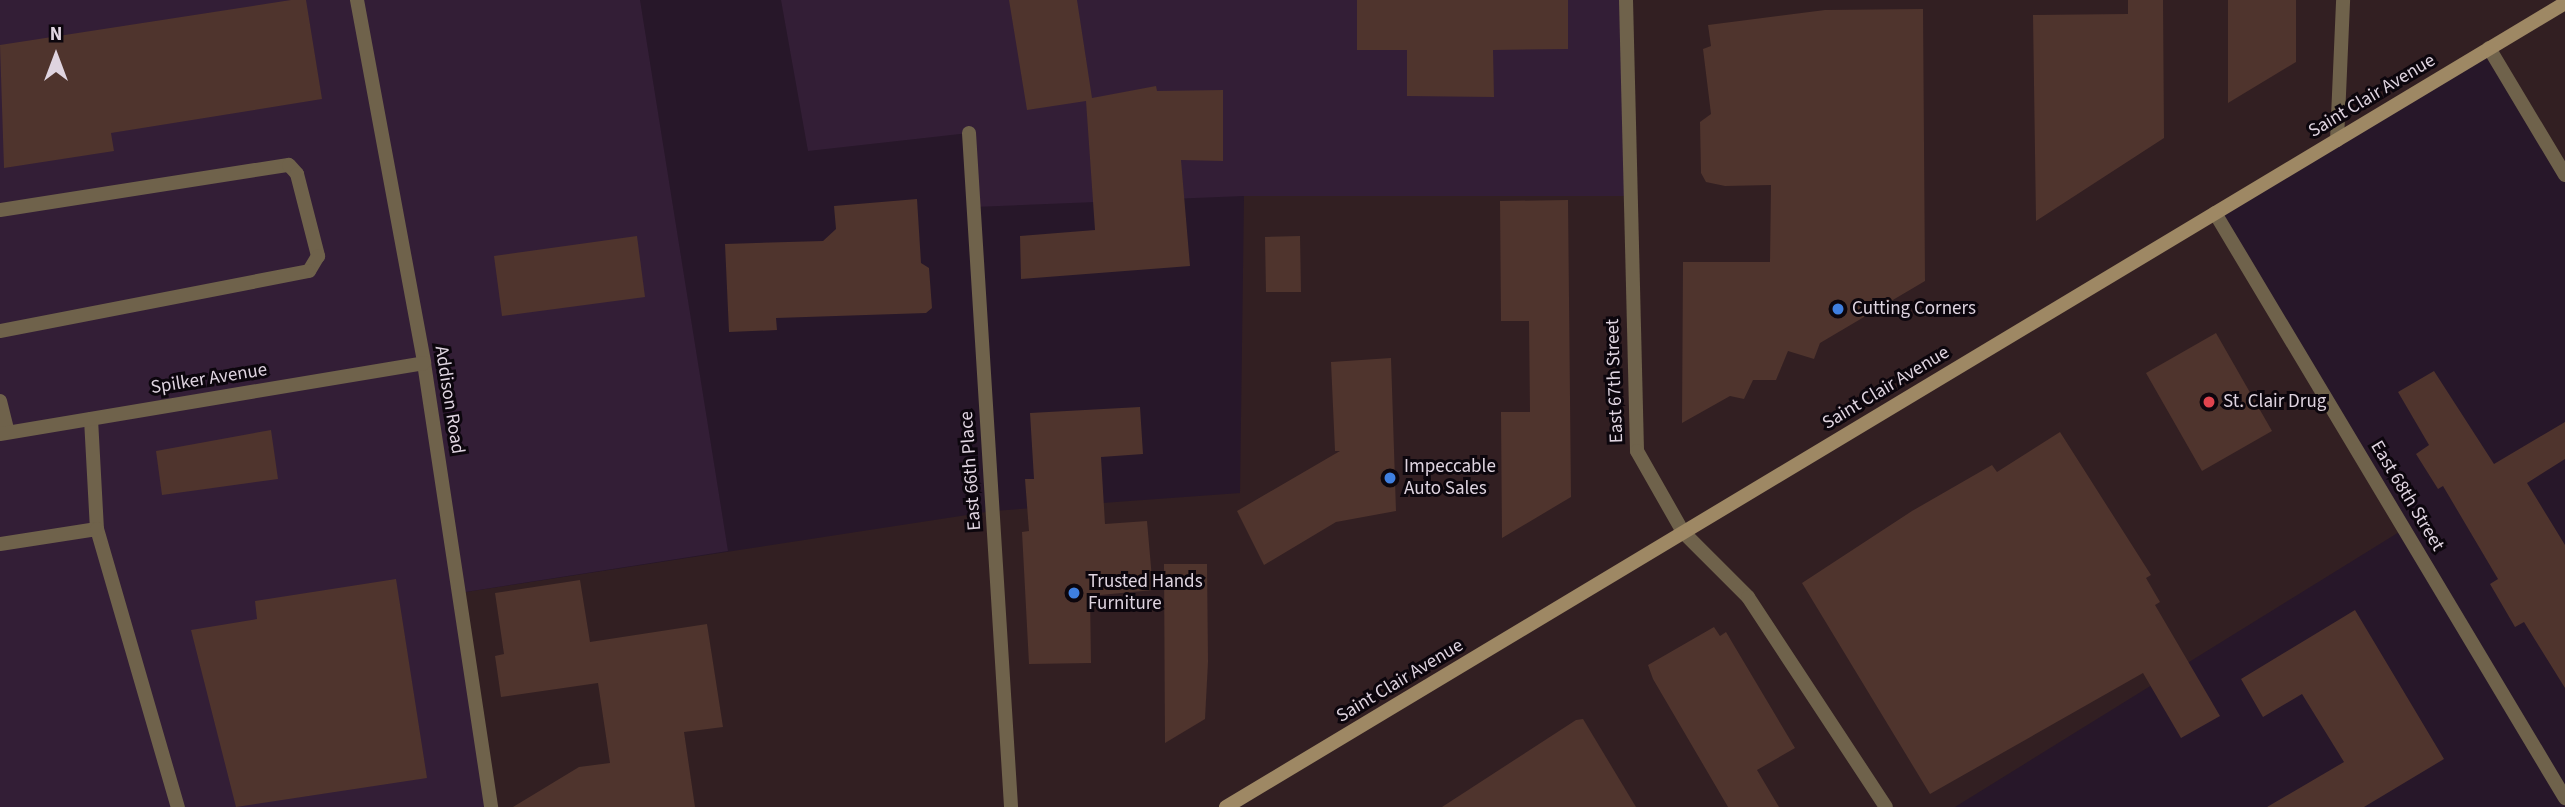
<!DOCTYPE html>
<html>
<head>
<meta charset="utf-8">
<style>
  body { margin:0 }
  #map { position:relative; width:2565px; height:807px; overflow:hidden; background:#271729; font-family:"Source Sans 3",sans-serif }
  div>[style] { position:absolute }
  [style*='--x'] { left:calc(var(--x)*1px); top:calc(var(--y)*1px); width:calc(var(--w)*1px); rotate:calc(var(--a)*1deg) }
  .commercial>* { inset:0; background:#321f22 }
  .built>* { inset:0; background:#331e36 }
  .building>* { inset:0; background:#4f342d }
  .service>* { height:14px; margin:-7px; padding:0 7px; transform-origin:7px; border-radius:7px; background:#6f624b }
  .minor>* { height:14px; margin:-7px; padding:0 7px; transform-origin:7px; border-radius:7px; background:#6f624b }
  .secondary>* { height:14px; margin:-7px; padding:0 7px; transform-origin:7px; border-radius:7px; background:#9e8864 }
  .dots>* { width:19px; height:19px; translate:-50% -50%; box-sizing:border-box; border:4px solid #0c060d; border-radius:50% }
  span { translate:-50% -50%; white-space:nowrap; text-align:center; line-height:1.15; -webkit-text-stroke:6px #0c060d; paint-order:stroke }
  .street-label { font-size:19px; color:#dfd4e0 }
  .poi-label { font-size:19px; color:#dfd4e0 }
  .left { translate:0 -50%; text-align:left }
  .north { position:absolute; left:21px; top:21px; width:70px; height:70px; -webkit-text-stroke:5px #0c060d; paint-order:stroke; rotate:0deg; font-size:19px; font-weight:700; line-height:28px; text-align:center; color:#dfd4e0 }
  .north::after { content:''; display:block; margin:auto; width:24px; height:32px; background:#dfd4e0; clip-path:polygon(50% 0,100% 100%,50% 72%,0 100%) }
</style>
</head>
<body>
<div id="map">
  <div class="commercial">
    <i style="clip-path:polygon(1626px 0,2565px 0,2565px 175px,2489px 48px,2216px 213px,2404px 529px,1955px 807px,491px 807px,459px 593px,993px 511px,1240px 493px,1244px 196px,1627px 196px)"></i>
  </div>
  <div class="built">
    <i style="clip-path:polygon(0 0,640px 0,728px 551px,459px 593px,491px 807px,0 807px)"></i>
    <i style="clip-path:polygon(781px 0,1626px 0,1627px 196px,1244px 196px,974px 207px,969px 133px,808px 151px)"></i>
  </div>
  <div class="building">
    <i style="clip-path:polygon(291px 0,306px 0,322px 99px,111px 133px,114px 151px,4px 168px,0 45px)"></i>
    <i style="clip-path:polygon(1009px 0,1077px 0,1092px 98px,1156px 86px,1157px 91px,1223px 90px,1223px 161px,1181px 160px,1190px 266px,1021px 279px,1020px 236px,1095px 230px,1086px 101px,1027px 110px)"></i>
    <i style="clip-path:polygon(1357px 0,1568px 0,1568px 49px,1493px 50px,1494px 97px,1407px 96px,1407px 50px,1357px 50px)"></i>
    <i style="clip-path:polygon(2128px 0,2163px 0,2164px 138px,2036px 221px,2033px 15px,2128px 14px)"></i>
    <i style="clip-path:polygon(2228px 0,2296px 0,2296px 62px,2228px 103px)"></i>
    <i style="clip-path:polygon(1923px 9px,1925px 281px,1820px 343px,1814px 359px,1788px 351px,1776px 380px,1753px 380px,1744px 399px,1730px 396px,1682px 423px,1683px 262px,1770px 262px,1771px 185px,1725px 186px,1706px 182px,1701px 173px,1700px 122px,1711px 114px,1703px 49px,1711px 46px,1708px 25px,1825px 10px)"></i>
    <i style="clip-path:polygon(917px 199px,921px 263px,929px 268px,932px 308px,926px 313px,776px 318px,777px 330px,729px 332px,725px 244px,823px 241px,836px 229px,834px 206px)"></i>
    <i style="clip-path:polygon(1568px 200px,1571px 497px,1502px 538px,1501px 412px,1530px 412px,1529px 321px,1501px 321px,1500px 201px)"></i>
    <i style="clip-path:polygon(637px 236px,645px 297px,502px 316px,494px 256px)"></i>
    <i style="clip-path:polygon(1300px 236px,1301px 292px,1266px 292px,1265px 237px)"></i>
    <i style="clip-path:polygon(2216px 333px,2272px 431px,2202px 471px,2146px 373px)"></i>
    <i style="clip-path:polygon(1391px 358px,1396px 511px,1336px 522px,1264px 565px,1237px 511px,1340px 451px,1335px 451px,1331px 362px)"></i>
    <i style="clip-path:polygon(2434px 371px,2494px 464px,2565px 422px,2565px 459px,2527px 483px,2565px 545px,2565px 688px,2524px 622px,2515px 627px,2490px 584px,2498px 579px,2443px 486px,2438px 489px,2416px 454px,2429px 445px,2398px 392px)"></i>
    <i style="clip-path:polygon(1140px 407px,1143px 454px,1101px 457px,1105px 524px,1147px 521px,1153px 590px,1090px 596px,1091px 663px,1029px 664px,1022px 532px,1029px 531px,1025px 479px,1034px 479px,1030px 413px)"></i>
    <i style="clip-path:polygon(271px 430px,278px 479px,162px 495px,156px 451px)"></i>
    <i style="clip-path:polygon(2060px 432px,2151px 575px,2146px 578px,2160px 602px,2155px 605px,2220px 716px,2181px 738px,2143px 673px,1930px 794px,1802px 583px,1912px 511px,1992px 465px,1997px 472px)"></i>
    <i style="clip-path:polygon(1164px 564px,1207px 564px,1208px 662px,1205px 719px,1165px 743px)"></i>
    <i style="clip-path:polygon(396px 579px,427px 778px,236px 807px,191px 630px,257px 619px,255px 601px)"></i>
    <i style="clip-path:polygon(580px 580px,590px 642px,707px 624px,723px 727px,684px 732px,695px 807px,513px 807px,579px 767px,610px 763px,598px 683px,501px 697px,495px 656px,504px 654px,495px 593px)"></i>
    <i style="clip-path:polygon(2355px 610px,2444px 759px,2364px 807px,2267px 807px,2344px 762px,2302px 694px,2263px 717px,2241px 679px)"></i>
    <i style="clip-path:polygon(1714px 627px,1720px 636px,1726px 632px,1795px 748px,1757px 770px,1779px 807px,1728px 807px,1653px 679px,1648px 665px)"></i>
    <i style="clip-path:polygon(1583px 719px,1636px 807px,1442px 807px,1576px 720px)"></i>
  </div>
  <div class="service">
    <i style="--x:0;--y:210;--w:292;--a:-8.9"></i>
    <i style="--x:289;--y:165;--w:12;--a:48"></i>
    <i style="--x:297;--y:174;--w:85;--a:75.6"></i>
    <i style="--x:318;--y:256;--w:17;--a:121"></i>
    <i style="--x:309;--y:271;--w:315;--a:169"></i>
    <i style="--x:0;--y:401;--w:32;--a:76"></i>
    <i style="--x:91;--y:419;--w:110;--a:86.9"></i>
    <i style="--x:0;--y:544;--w:98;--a:-8.8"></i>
    <i style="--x:97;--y:529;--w:290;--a:73.8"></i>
  </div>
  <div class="minor">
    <i style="--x:357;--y:0;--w:369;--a:79.5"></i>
    <i style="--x:424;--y:363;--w:449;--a:81.4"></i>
    <i style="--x:1626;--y:0;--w:451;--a:88.6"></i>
    <i style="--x:1637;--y:451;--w:93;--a:60.4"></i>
    <i style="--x:1683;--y:532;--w:92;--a:45"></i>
    <i style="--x:1748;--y:597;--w:251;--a:56.7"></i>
    <i style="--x:2489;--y:48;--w:148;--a:59.1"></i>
    <i style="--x:969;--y:133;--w:675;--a:86.43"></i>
    <i style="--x:2337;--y:140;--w:140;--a:-87.5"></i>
    <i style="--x:2215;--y:213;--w:682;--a:59.11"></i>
    <i style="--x:0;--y:434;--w:430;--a:-9.5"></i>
  </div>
  <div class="secondary">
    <i style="--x:1226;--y:807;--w:1562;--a:-30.98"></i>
  </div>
  <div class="dots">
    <i style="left:1838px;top:309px;background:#3f7fe0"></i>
    <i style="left:2209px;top:402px;background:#e0444e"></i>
    <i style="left:1390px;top:478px;background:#3f7fe0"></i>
    <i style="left:1074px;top:593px;background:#3f7fe0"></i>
  </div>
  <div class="street-label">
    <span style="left:2372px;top:96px;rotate:-31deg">Saint Clair Avenue</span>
    <span style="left:209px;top:379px;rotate:-9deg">Spilker Avenue</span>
    <span style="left:1615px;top:381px;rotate:-92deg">East 67th Street</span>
    <span style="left:1886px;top:388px;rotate:-31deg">Saint Clair Avenue</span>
    <span style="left:449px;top:400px;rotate:81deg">Addison Road</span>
    <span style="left:971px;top:471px;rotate:-94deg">East 66th Place</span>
    <span style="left:2407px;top:496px;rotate:59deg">East 68th Street</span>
    <span style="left:1400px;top:681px;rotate:-31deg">Saint Clair Avenue</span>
  </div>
  <div class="poi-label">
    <span class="left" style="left:1852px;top:309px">Cutting Corners</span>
    <span class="left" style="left:2223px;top:402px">St. Clair Drug</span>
    <span class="left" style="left:1404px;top:478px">Impeccable<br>Auto Sales</span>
    <span class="left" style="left:1088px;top:593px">Trusted Hands<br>Furniture</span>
  </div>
  <div class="north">N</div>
</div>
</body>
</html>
